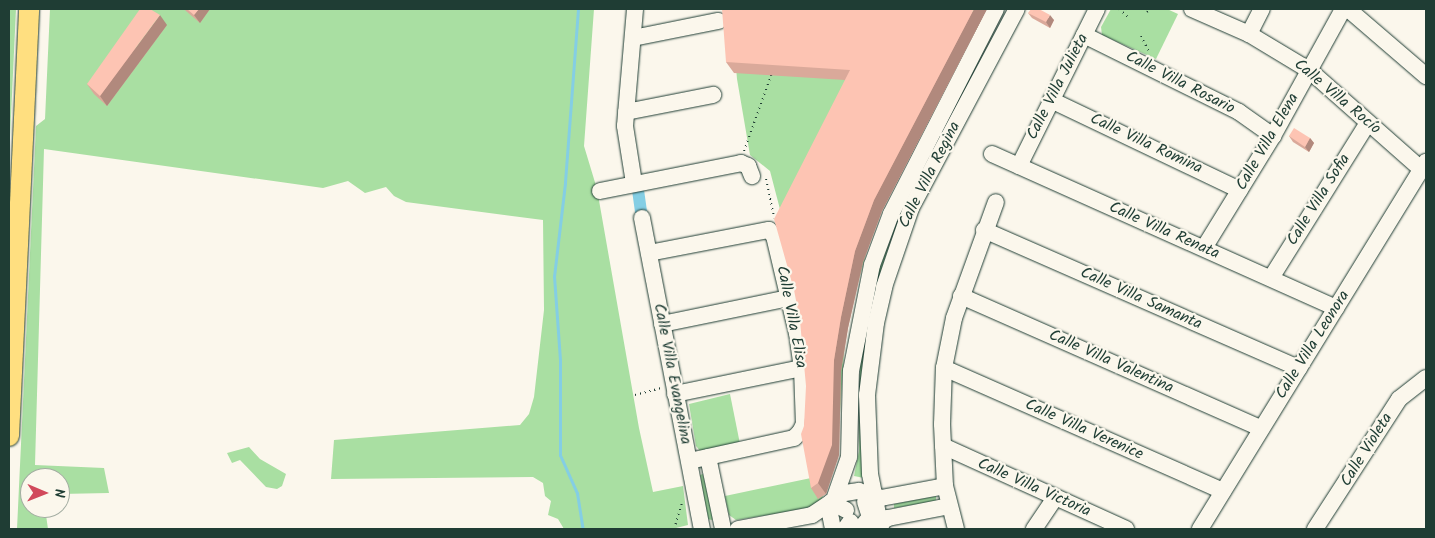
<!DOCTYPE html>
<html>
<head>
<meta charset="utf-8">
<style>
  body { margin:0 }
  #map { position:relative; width:1435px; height:538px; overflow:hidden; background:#fbf7ec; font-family:Kalam,sans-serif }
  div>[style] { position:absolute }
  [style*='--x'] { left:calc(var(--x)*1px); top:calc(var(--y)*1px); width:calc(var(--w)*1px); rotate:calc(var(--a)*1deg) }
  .green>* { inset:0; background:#a9dfa2 }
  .stream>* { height:3px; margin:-1.5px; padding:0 1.5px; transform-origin:1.5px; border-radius:1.5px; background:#84cee4 }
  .canal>* { height:12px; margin:-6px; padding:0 6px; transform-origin:6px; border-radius:6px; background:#84cee4 }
  .path>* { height:2px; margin-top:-1px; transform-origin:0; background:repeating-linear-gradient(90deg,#1f3d34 0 1px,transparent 0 5px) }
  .roads { filter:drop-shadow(0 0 1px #1f3d34) drop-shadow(0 0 1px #1f3d34) }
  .minor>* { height:16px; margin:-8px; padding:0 8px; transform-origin:8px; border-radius:8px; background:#fbf7ec }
  .major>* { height:20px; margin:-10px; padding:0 10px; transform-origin:10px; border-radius:10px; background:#ffdf80 }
  .wall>* { inset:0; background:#daa99a }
  .shaded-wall>* { inset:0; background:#b1897d }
  .building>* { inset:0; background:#fdc4b3 }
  span { translate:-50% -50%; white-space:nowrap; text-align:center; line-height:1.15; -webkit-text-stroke:4.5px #fbf7ec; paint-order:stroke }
  .street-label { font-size:16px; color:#1f3d34 }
  .frame { position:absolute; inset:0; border:10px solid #1f3d34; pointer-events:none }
  .north { position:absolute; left:20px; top:468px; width:50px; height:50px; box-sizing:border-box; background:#fbf7ec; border:1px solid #a3ada2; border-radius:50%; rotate:91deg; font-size:14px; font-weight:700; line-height:20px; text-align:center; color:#1f3d34 }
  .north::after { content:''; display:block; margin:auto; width:18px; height:22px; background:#d1495b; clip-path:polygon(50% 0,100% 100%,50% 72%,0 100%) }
</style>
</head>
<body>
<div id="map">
  <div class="green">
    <i style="clip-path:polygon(9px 9px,16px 9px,9px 158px)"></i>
    <i style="clip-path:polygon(50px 9px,594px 9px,584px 146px,597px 189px,639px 428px,653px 492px,683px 486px,688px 525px,672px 529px,564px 529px,558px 519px,548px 515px,551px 501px,545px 496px,543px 483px,533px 477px,331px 479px,334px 440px,520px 425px,529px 414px,534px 397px,544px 310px,543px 220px,406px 202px,394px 196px,386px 187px,365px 193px,348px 181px,323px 188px,44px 149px,35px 465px,104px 468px,109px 493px,60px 494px,60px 478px,30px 478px,30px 508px,45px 508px,48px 529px,17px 529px,36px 126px,45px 119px)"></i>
    <i style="clip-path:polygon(731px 9px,985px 9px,876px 219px,846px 325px,837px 458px,826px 491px,819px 503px,812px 508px,736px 520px,729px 515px,725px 496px,811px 478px,806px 309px,770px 171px,750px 155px,737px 79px)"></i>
    <i style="clip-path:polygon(1004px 9px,891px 239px,877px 284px,863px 357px,860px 414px,864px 478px,854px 476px,859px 451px,860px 358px,872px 288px,906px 199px)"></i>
    <i style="clip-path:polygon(1111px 9px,1167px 9px,1178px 14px,1156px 59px,1102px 35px,1101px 27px)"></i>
    <i style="clip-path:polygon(730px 394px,740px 444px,700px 451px,696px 446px,689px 404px)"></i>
    <i style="clip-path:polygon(249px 447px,260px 459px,286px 474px,282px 486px,277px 489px,266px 487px,240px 460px,232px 463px,227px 453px)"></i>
    <i style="clip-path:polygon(703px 474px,713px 519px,712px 520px,707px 519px,700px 475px)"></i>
    <i style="clip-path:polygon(936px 496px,936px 501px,894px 508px,894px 504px)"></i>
  </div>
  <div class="stream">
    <i style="--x:578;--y:9;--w:174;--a:94.3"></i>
    <i style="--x:565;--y:183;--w:94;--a:96.7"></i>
    <i style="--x:554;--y:276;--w:84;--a:85.9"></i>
    <i style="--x:560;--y:360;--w:95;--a:90"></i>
    <i style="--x:560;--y:455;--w:42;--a:65.9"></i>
    <i style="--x:577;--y:493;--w:36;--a:81"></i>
  </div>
  <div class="canal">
    <i style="--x:637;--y:183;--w:35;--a:82"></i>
  </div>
  <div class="path">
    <i style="--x:1119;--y:9;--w:15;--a:42"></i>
    <i style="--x:1147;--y:12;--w:4;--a:-45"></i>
    <i style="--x:1141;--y:36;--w:16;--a:63"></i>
    <i style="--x:744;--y:151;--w:83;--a:-70.3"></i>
    <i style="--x:766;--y:179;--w:40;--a:78"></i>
    <i style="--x:635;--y:395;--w:28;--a:-15"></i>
    <i style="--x:674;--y:529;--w:27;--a:-73"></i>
  </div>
  <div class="roads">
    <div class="minor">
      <i style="--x:1192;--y:9;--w:62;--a:23.7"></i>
      <i style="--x:1249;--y:34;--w:70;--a:31"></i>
      <i style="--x:1309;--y:70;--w:151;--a:41.5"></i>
      <i style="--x:1348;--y:9;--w:103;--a:40.7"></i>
      <i style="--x:1249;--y:34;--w:28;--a:-63"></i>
      <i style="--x:1084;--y:35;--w:173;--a:26.4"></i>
      <i style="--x:1239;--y:112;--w:42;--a:35.2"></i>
      <i style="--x:633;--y:38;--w:87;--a:-11.3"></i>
      <i style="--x:1051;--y:100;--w:209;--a:25.5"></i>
      <i style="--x:626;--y:112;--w:89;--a:-11.1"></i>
      <i style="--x:992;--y:154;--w:377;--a:24.1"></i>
      <i style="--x:1019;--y:166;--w:175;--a:-63.6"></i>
      <i style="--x:634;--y:183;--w:58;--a:-99"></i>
      <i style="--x:625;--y:126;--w:117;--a:-85.1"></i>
      <i style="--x:600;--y:191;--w:144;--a:-11.2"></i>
      <i style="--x:741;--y:163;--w:8;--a:23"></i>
      <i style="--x:748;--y:166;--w:11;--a:68"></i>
      <i style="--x:642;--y:218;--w:317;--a:79.1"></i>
      <i style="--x:984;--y:230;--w:344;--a:23.7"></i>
      <i style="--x:1204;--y:248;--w:132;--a:-58.4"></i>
      <i style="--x:1273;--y:136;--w:145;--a:-61.1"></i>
      <i style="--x:649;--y:253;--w:122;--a:-10.9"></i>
      <i style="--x:769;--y:230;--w:8;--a:50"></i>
      <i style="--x:774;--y:236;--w:100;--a:76.7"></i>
      <i style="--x:797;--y:333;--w:35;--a:82"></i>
      <i style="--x:802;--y:368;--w:56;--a:88"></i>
      <i style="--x:804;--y:424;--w:9;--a:117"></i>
      <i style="--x:800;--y:432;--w:8;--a:135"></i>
      <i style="--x:794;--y:438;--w:107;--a:167.6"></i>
      <i style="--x:1271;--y:278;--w:183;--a:-58"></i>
      <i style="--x:961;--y:296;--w:327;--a:23.8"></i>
      <i style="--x:662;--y:324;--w:130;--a:-11.6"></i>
      <i style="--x:944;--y:368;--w:305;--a:23.8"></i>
      <i style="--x:675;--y:394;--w:130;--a:-11.6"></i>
      <i style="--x:943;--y:446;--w:201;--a:24.4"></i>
      <i style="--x:708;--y:457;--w:74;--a:78.2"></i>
      <i style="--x:864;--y:493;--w:18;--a:16"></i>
      <i style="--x:881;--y:498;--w:65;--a:-10.6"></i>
      <i style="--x:835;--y:497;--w:42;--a:-70.7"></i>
      <i style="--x:849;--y:457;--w:86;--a:-88.7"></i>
      <i style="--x:851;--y:371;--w:108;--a:-78.8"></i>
      <i style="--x:872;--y:265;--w:54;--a:-69.6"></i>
      <i style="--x:891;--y:214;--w:230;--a:-62.9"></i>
      <i style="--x:738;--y:529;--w:75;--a:-10.7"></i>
      <i style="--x:812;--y:515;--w:23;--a:-34"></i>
      <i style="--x:831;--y:502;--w:17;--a:28"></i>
      <i style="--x:833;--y:529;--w:21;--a:-101"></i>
      <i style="--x:829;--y:508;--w:17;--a:-54"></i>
      <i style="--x:839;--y:494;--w:20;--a:-9"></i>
      <i style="--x:859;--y:491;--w:11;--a:27"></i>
      <i style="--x:869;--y:496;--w:13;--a:61"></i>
      <i style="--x:845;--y:529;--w:9;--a:-54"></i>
      <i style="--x:860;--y:529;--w:16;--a:-50"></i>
      <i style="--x:870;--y:517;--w:16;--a:-108"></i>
      <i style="--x:872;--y:529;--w:19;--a:-35"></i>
      <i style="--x:888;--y:518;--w:62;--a:-11.1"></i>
      <i style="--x:881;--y:529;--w:56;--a:-101.3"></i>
      <i style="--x:870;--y:474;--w:79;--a:-92.2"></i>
      <i style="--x:867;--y:395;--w:73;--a:-82.9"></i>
      <i style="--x:876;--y:323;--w:37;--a:-77"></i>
      <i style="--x:884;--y:287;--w:83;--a:-71.1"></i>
      <i style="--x:911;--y:208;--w:225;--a:-62"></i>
      <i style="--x:956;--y:529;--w:44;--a:-104.3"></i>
      <i style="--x:945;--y:486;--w:62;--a:-92.8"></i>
      <i style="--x:942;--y:424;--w:56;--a:-88"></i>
      <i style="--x:944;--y:368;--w:51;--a:-78.7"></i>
      <i style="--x:954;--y:318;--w:123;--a:-70.1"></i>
      <i style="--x:1034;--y:529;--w:37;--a:-56"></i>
      <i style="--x:1200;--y:529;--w:431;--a:-58.4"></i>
      <i style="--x:1315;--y:529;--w:155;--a:-57.1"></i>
      <i style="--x:1399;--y:399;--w:34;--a:-38"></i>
    </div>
    <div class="major">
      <i style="--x:9;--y:436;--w:427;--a:-87.3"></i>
    </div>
  </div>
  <div class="wall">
    <i style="clip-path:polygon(184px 9px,210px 9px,200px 23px,186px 11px)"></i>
    <i style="clip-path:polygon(987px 9px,882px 211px,863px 262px,848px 328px,841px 371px,839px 455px,826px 494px,818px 499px,811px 488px,804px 426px,845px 80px,734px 73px,726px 62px)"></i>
    <i style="clip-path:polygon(1028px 13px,1054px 20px,1050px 28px,1032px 18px)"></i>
    <i style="clip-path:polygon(167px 25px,107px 106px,94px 94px,87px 84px)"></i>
    <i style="clip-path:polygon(1289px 136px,1310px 138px,1314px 143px,1309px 152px,1293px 142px)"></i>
  </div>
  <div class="shaded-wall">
    <i style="clip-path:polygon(199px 9px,210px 9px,200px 23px,194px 15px)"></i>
    <i style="clip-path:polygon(974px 9px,987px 9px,882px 211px,863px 262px,848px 328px,841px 371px,839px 455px,826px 494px,818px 483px,834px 360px,841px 317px,855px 251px,874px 200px)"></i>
    <i style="clip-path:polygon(160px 15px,167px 25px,107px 106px,100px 96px)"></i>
    <i style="clip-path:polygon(1050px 15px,1054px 20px,1050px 28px,1046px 22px)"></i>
    <i style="clip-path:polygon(1310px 138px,1314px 143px,1309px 152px,1305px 147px)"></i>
  </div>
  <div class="building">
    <i style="clip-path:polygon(140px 9px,150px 9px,160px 15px,100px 96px,87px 84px)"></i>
    <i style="clip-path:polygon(187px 9px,199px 9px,194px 15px)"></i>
    <i style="clip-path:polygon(722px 9px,974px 9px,874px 200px,855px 251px,841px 317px,834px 360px,832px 445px,818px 483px,811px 488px,801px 434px,804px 426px,806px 386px,800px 321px,794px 290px,774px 219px,850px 70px,726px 62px)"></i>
    <i style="clip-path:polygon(1031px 9px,1039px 9px,1050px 15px,1046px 22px,1028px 13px)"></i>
    <i style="clip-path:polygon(1294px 128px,1310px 138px,1305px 147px,1289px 136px)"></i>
  </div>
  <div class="street-label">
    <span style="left:1180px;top:83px;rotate:27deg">Calle Villa Rosario</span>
    <span style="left:1058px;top:87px;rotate:-63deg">Calle Villa Julieta</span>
    <span style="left:1337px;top:97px;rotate:40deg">Calle Villa Rocío</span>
    <span style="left:1268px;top:142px;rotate:-60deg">Calle Villa Elena</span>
    <span style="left:1146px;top:144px;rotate:25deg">Calle Villa Romina</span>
    <span style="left:930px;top:175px;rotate:-63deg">Calle Villa Regina</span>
    <span style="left:1319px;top:200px;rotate:-58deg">Calle Villa Sofia</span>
    <span style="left:1164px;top:231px;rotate:24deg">Calle Villa Renata</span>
    <span style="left:1141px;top:299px;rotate:24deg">Calle Villa Samanta</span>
    <span style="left:791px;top:317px;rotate:79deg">Calle Villa Elisa</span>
    <span style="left:1313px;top:345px;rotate:-58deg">Calle Villa Leonora</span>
    <span style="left:1111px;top:362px;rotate:24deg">Calle Villa Valentina</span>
    <span style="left:672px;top:374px;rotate:79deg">Calle Villa Evangelina</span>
    <span style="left:1084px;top:430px;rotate:24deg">Calle Villa Verenice</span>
    <span style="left:1367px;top:450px;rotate:-58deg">Calle Violeta</span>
    <span style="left:1034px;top:488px;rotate:24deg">Calle Villa Victoria</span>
  </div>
  <div class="frame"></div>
  <div class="north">N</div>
</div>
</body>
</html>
